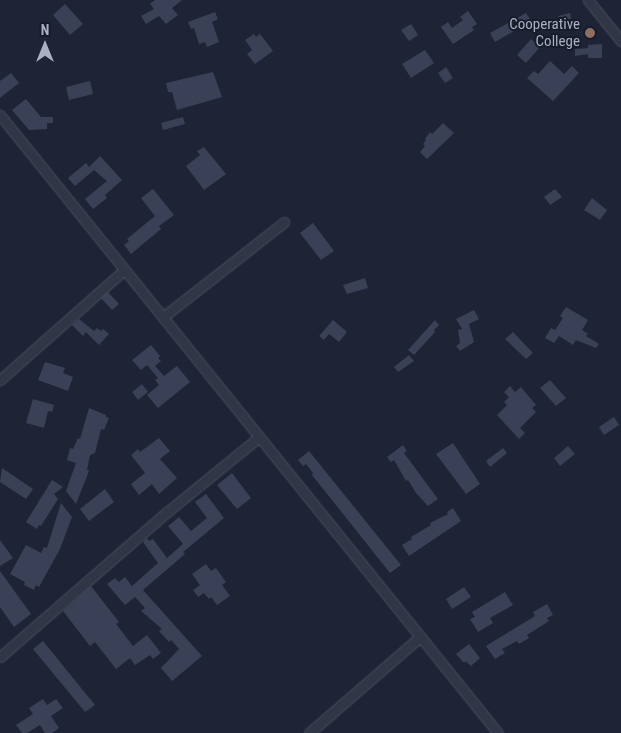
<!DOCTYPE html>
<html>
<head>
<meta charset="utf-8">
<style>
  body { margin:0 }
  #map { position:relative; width:621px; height:733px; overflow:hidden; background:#1e2435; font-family:"Roboto Condensed",sans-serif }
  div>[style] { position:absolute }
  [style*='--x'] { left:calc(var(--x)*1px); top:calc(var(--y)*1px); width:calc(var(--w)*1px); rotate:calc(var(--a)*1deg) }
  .building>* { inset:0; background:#3a4156 }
  .roads { filter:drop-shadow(0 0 1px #4c5161) drop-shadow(0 0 1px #4c5161) }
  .street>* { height:9px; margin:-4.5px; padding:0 4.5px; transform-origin:4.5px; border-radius:4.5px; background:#313646 }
  .dots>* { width:14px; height:14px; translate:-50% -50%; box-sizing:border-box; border:2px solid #171c2a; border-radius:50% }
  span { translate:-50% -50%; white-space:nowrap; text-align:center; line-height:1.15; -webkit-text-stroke:4px #171c2a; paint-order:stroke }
  .poi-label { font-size:15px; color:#abb0c3 }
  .right { translate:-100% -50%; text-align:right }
  .north { position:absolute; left:20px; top:20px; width:50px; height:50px; -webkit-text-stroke:4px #171c2a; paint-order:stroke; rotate:0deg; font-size:14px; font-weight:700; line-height:20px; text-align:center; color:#abb0c3 }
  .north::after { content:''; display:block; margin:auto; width:18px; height:22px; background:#abb0c3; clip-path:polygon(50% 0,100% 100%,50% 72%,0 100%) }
</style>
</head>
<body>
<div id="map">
  <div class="building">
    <i style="clip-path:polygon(155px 0,182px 0,172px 8px,178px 15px,166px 24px,159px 16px,146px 24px,141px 16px,154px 9px,150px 4px)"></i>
    <i style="clip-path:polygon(65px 4px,83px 24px,70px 35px,53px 15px)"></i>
    <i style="clip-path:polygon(468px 11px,477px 24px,472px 27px,474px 30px,453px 44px,441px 27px,448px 22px,452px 28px,463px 20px,460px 17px)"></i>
    <i style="clip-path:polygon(215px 12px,218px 19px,212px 22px,219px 42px,207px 47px,205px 42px,199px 44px,194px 28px,191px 29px,188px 22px)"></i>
    <i style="clip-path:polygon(526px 13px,531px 21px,495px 42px,490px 33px)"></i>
    <i style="clip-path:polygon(570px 13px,572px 25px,560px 27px,558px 16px)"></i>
    <i style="clip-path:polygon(411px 24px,418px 35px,409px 41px,401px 30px)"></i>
    <i style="clip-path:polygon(254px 34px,256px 37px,260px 34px,273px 51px,255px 64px,247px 54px,252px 50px,245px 40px)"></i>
    <i style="clip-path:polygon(531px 39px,540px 47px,526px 63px,517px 55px)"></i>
    <i style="clip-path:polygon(602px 44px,602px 58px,588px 58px,588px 54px,575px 56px,575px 49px,588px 48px,588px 45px)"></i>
    <i style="clip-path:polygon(425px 50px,434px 63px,411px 78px,402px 64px)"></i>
    <i style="clip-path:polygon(550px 61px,564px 74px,572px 66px,579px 73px,553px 101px,527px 78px,534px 71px,538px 74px)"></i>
    <i style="clip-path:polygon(446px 67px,453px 78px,445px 83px,438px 73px)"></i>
    <i style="clip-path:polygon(213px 72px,222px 97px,177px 110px,172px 92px,168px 92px,166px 83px)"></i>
    <i style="clip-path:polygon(11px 73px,19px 83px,0 98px,0 81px)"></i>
    <i style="clip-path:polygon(90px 81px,93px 94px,69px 100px,66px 87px)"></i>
    <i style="clip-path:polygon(26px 99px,41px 117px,53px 117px,53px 123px,47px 123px,47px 129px,29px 130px,12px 110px)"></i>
    <i style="clip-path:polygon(183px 117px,185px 124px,163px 130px,161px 123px)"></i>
    <i style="clip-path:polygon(443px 123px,454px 133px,427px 159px,420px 152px,425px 146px,423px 144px,426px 140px,425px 139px,430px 132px,432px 134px)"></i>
    <i style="clip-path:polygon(204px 147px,226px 174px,204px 190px,186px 166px,200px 155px,197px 151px)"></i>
    <i style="clip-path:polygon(100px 156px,122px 180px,105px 195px,107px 198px,93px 209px,85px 199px,107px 181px,94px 170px,75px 186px,68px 178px,86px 163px,89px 167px)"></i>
    <i style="clip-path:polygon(153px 189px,174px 215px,159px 226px,161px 229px,131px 254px,124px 245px,129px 241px,127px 239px,155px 216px,141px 198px)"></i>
    <i style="clip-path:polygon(555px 189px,562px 197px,550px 205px,544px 197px)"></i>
    <i style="clip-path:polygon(592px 198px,607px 210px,600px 220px,584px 210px)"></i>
    <i style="clip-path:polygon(313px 223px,334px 251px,321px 260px,300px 233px)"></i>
    <i style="clip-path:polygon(365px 278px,368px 288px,347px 294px,343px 285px)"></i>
    <i style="clip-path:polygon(108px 292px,119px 304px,112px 310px,101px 298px)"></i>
    <i style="clip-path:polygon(566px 307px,588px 320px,582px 330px,588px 334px,586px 336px,599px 344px,596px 348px,576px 340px,573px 345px,559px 336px,554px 343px,545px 338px,551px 328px,555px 330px,563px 318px,560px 316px)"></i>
    <i style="clip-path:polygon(474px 310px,479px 319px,469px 324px,474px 342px,460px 351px,456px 346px,460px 343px,458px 330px,462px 329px,456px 319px)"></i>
    <i style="clip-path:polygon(79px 319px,94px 331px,97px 328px,101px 331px,103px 329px,109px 334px,99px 345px,86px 332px,83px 336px,72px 325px)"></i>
    <i style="clip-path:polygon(333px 320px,347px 332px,339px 342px,329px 334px,324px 340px,319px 336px)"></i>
    <i style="clip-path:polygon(435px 320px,439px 325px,434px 330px,435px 332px,414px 355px,408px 350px)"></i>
    <i style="clip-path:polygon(513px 332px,533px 353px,526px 359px,505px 339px)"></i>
    <i style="clip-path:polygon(151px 345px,160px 356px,158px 358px,161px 361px,155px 366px,164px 376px,177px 366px,190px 382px,158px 408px,147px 395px,159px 385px,155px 380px,158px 378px,147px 365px,141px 370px,132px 360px)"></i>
    <i style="clip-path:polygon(409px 355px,414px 361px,398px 372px,394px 367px)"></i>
    <i style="clip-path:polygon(45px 362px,65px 368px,63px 373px,73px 377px,68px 391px,38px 380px)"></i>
    <i style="clip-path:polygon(550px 380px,566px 398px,556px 406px,540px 388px)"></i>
    <i style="clip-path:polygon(142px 384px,148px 392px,138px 400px,132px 392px)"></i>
    <i style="clip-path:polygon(510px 386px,515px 392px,521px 387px,536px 405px,532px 408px,536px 412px,520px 428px,525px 433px,519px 439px,497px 415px,507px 405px,504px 402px,509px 397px,504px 392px)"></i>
    <i style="clip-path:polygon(33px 399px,54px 405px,52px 412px,48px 411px,44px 428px,26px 423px)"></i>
    <i style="clip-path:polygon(89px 408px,106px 415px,106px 417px,109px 418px,104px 430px,101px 429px,95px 453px,90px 455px,87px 470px,89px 471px,76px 504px,66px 491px,76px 463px,67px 460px,70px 448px,73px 449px,78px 438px,80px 439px)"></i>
    <i style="clip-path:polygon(614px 417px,619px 425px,604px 435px,599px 427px)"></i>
    <i style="clip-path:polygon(159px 438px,170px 451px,160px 459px,177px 478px,159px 494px,152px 484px,139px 495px,131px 484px,145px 473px,131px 455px,138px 449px,140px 452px)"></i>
    <i style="clip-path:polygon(453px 443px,480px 484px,466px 494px,436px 454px)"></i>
    <i style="clip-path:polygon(403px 445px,407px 451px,404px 453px,438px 499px,428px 506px,416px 493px,408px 480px,406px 481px,394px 460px,391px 462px,387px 457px)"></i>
    <i style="clip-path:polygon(568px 446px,575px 454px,560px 466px,554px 458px)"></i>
    <i style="clip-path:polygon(503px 448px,507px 453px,490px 467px,486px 461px)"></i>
    <i style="clip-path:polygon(309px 451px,401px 565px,390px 573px,312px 475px,313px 473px,306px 464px,303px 466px,298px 460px)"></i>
    <i style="clip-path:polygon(2px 468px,33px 489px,26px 499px,0 482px)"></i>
    <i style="clip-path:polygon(232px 473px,251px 498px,237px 509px,217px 485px)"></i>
    <i style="clip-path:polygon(52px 480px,63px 487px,54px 494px,58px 499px,41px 526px,39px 525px,37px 529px,26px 522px)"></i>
    <i style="clip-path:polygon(105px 489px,114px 502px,89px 521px,80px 509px)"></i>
    <i style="clip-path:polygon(206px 494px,224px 518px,183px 552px,185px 554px,143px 590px,202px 656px,172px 681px,161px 668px,179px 649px,171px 640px,169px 642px,159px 631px,162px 629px,141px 611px,145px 608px,135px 597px,125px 605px,107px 584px,115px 578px,119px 582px,125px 577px,132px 586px,158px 563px,143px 542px,147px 538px,149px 541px,153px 539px,167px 558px,183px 544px,168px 526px,179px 517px,191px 531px,207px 518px,195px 502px)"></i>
    <i style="clip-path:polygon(61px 503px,72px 517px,60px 549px,39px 587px,36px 585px,34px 590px,24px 585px,25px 582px,10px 574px,26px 545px,41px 553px,44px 547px,47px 548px)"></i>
    <i style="clip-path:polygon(453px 508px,461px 521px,409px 556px,402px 545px,412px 539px,411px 537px,431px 525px,430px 523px,448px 514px,447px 512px)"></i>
    <i style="clip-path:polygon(0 540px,13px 558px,0 566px)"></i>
    <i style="clip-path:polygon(206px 564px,211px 571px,216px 568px,226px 582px,222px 585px,230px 596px,217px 605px,211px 597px,209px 599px,204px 593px,198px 597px,193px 590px,200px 585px,192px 574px)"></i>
    <i style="clip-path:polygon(0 571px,31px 614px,14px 627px,0 607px)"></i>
    <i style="clip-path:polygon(91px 586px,119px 622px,116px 624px,133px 646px,147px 635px,161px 653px,153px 659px,150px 655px,135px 665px,130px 658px,116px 669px,95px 642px,90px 646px,63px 611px)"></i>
    <i style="clip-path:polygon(464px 587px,471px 597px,452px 609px,446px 599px)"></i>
    <i style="clip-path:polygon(505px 592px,513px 605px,490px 618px,493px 623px,478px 632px,470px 619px,475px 617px,472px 612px)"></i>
    <i style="clip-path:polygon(547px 604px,553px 615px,547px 618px,549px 621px,527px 635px,529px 638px,519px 644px,517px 641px,502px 649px,505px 653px,495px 659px,486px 646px,535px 616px,533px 612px)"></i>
    <i style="clip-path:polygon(43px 641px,95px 705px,85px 712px,33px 649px)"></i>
    <i style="clip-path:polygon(469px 644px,480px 658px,471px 666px,466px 661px,464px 663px,456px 654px)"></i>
    <i style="clip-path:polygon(43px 699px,47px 705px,56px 699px,63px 708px,51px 716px,59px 728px,52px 733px,45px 733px,40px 725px,27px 733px,22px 733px,16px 725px,33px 714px,29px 708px)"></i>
  </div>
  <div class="roads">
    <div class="street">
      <i style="--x:588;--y:0;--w:53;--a:51.2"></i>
      <i style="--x:0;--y:115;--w:794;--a:51.14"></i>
      <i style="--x:163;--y:317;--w:154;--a:-38.1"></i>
      <i style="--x:0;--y:380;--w:166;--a:-41.6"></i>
      <i style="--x:0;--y:657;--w:221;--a:-41"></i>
      <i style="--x:167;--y:512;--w:119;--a:-39.2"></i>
      <i style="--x:309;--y:733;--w:147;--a:-40.9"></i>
    </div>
  </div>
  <div class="dots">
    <i style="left:590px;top:33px;background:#8d6e63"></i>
  </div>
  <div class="poi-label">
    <span class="right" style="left:580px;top:33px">Cooperative<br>College</span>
  </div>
  <div class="north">N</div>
</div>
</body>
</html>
